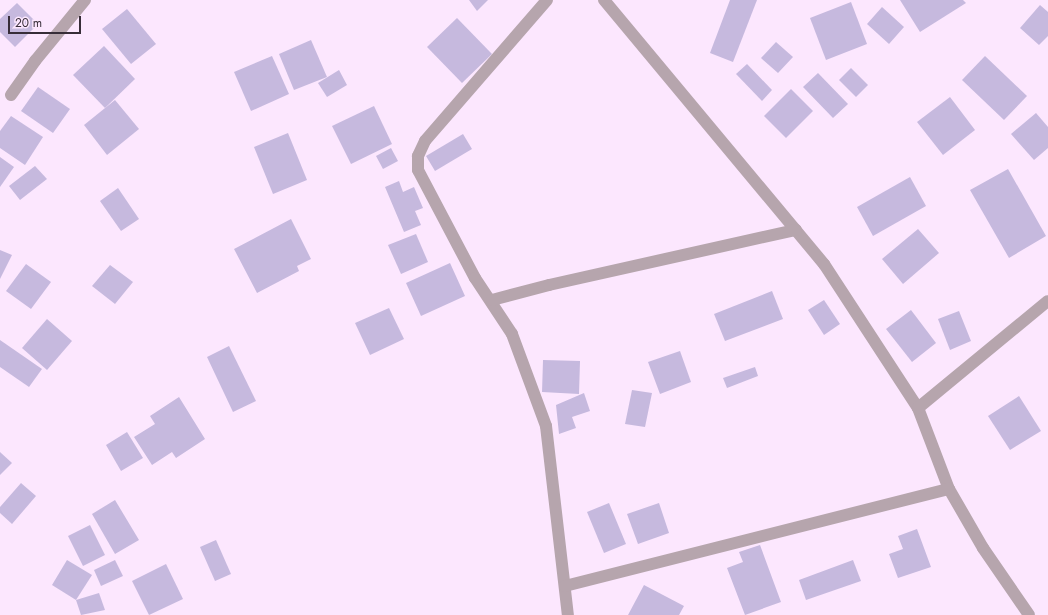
<!DOCTYPE html>
<html>
<head>
<meta charset="utf-8">
<style>
  body { margin:0 }
  #map { position:relative; width:1048px; height:615px; overflow:hidden; background:#fce7fe; font-family:Jost,sans-serif }
  div>[style] { position:absolute }
  [style*='--x'] { left:calc(var(--x)*1px); top:calc(var(--y)*1px); width:calc(var(--w)*1px); rotate:calc(var(--a)*1deg) }
  .building>* { inset:0; background:#c6b9de }
  .minor>* { height:12px; margin:-6px; padding:0 6px; transform-origin:6px; border-radius:6px; background:#b6a5ad }
  span { translate:-50% -50%; white-space:nowrap; text-align:center; line-height:1.15; -webkit-text-stroke:3px #fce7fe; paint-order:stroke }
  .scale { position:absolute; left:8px; top:16px; width:73px; height:18px; box-sizing:border-box; border:2px solid #372d38; border-top:0; padding-left:5px; font-size:12px; line-height:14px; white-space:nowrap; color:#372d38; -webkit-text-stroke:3px #fce7fe; paint-order:stroke }
</style>
</head>
<body>
<div id="map">
  <div class="building">
    <i style="clip-path:polygon(469px 0,488px 0,477px 11px)"></i>
    <i style="clip-path:polygon(730px 0,757px 0,733px 62px,710px 53px)"></i>
    <i style="clip-path:polygon(900px 0,963px 0,966px 3px,920px 32px)"></i>
    <i style="clip-path:polygon(851px 2px,867px 44px,826px 60px,810px 18px)"></i>
    <i style="clip-path:polygon(17px 3px,38px 24px,15px 47px,0 32px,0 19px)"></i>
    <i style="clip-path:polygon(1040px 5px,1048px 12px,1048px 36px,1039px 45px,1020px 28px)"></i>
    <i style="clip-path:polygon(882px 7px,904px 27px,889px 44px,867px 24px)"></i>
    <i style="clip-path:polygon(127px 9px,156px 44px,131px 64px,102px 29px)"></i>
    <i style="clip-path:polygon(457px 18px,492px 54px,462px 83px,427px 47px)"></i>
    <i style="clip-path:polygon(311px 40px,327px 77px,294px 90px,279px 54px)"></i>
    <i style="clip-path:polygon(776px 42px,793px 57px,778px 73px,761px 58px)"></i>
    <i style="clip-path:polygon(104px 46px,135px 79px,105px 108px,73px 75px)"></i>
    <i style="clip-path:polygon(272px 56px,289px 94px,251px 111px,234px 72px)"></i>
    <i style="clip-path:polygon(985px 56px,1027px 96px,1004px 120px,962px 80px)"></i>
    <i style="clip-path:polygon(747px 64px,772px 90px,762px 101px,736px 74px)"></i>
    <i style="clip-path:polygon(851px 68px,868px 85px,856px 97px,839px 80px)"></i>
    <i style="clip-path:polygon(339px 70px,347px 85px,327px 97px,318px 83px)"></i>
    <i style="clip-path:polygon(818px 73px,848px 104px,833px 118px,803px 87px)"></i>
    <i style="clip-path:polygon(38px 87px,70px 109px,53px 133px,21px 111px)"></i>
    <i style="clip-path:polygon(791px 89px,813px 111px,786px 138px,764px 116px)"></i>
    <i style="clip-path:polygon(950px 97px,975px 130px,943px 155px,917px 122px)"></i>
    <i style="clip-path:polygon(115px 100px,139px 129px,107px 155px,84px 125px)"></i>
    <i style="clip-path:polygon(374px 106px,392px 144px,351px 164px,332px 126px)"></i>
    <i style="clip-path:polygon(1036px 113px,1048px 127px,1048px 148px,1034px 160px,1011px 134px)"></i>
    <i style="clip-path:polygon(11px 116px,43px 137px,25px 165px,0 148px,0 131px)"></i>
    <i style="clip-path:polygon(288px 133px,307px 180px,273px 194px,254px 147px)"></i>
    <i style="clip-path:polygon(463px 134px,472px 149px,435px 171px,426px 156px)"></i>
    <i style="clip-path:polygon(391px 148px,398px 161px,383px 169px,376px 156px)"></i>
    <i style="clip-path:polygon(0 157px,14px 167px,0 187px)"></i>
    <i style="clip-path:polygon(35px 166px,47px 179px,20px 200px,9px 186px)"></i>
    <i style="clip-path:polygon(1008px 169px,1046px 236px,1009px 258px,970px 190px)"></i>
    <i style="clip-path:polygon(910px 177px,926px 206px,873px 236px,857px 207px)"></i>
    <i style="clip-path:polygon(399px 181px,403px 192px,414px 187px,423px 208px,415px 211px,421px 225px,404px 232px,385px 187px)"></i>
    <i style="clip-path:polygon(118px 188px,139px 219px,121px 231px,100px 201px)"></i>
    <i style="clip-path:polygon(291px 219px,311px 259px,297px 266px,299px 271px,257px 293px,234px 249px)"></i>
    <i style="clip-path:polygon(918px 229px,939px 253px,903px 284px,882px 259px)"></i>
    <i style="clip-path:polygon(416px 234px,428px 262px,401px 274px,388px 245px)"></i>
    <i style="clip-path:polygon(0 250px,12px 255px,0 279px)"></i>
    <i style="clip-path:polygon(450px 263px,465px 296px,421px 316px,406px 283px)"></i>
    <i style="clip-path:polygon(26px 264px,51px 282px,31px 309px,6px 291px)"></i>
    <i style="clip-path:polygon(110px 265px,133px 282px,115px 304px,92px 286px)"></i>
    <i style="clip-path:polygon(772px 291px,783px 319px,725px 341px,714px 314px)"></i>
    <i style="clip-path:polygon(824px 300px,840px 324px,824px 335px,808px 310px)"></i>
    <i style="clip-path:polygon(389px 308px,404px 339px,370px 355px,355px 323px)"></i>
    <i style="clip-path:polygon(911px 310px,936px 343px,912px 362px,886px 329px)"></i>
    <i style="clip-path:polygon(959px 311px,971px 341px,950px 350px,938px 319px)"></i>
    <i style="clip-path:polygon(47px 319px,72px 341px,47px 370px,22px 348px)"></i>
    <i style="clip-path:polygon(0 340px,42px 369px,29px 387px,0 367px)"></i>
    <i style="clip-path:polygon(229px 346px,256px 401px,233px 412px,207px 357px)"></i>
    <i style="clip-path:polygon(680px 351px,691px 382px,660px 394px,648px 362px)"></i>
    <i style="clip-path:polygon(543px 360px,580px 361px,579px 394px,542px 392px)"></i>
    <i style="clip-path:polygon(755px 367px,758px 376px,727px 388px,723px 378px)"></i>
    <i style="clip-path:polygon(632px 390px,652px 393px,645px 427px,625px 424px)"></i>
    <i style="clip-path:polygon(584px 393px,590px 411px,572px 417px,576px 428px,559px 434px,556px 405px)"></i>
    <i style="clip-path:polygon(1019px 396px,1041px 431px,1010px 450px,988px 416px)"></i>
    <i style="clip-path:polygon(179px 397px,205px 439px,176px 458px,172px 452px,152px 465px,134px 437px,155px 424px,150px 416px)"></i>
    <i style="clip-path:polygon(127px 432px,143px 458px,121px 471px,106px 445px)"></i>
    <i style="clip-path:polygon(0 452px,12px 463px,0 475px)"></i>
    <i style="clip-path:polygon(21px 483px,36px 496px,12px 524px,0 513px,0 507px)"></i>
    <i style="clip-path:polygon(115px 500px,139px 540px,115px 554px,92px 514px)"></i>
    <i style="clip-path:polygon(609px 503px,626px 544px,604px 553px,587px 512px)"></i>
    <i style="clip-path:polygon(659px 503px,669px 533px,638px 544px,627px 514px)"></i>
    <i style="clip-path:polygon(90px 525px,105px 555px,83px 566px,68px 536px)"></i>
    <i style="clip-path:polygon(917px 529px,931px 567px,898px 578px,889px 554px,903px 549px,898px 536px)"></i>
    <i style="clip-path:polygon(216px 540px,231px 574px,215px 581px,200px 547px)"></i>
    <i style="clip-path:polygon(760px 545px,781px 602px,745px 615px,727px 568px,743px 562px,739px 552px)"></i>
    <i style="clip-path:polygon(67px 560px,92px 575px,76px 600px,52px 585px)"></i>
    <i style="clip-path:polygon(115px 560px,123px 576px,101px 586px,94px 570px)"></i>
    <i style="clip-path:polygon(853px 560px,861px 581px,806px 600px,799px 580px)"></i>
    <i style="clip-path:polygon(166px 564px,183px 599px,149px 615px,132px 581px)"></i>
    <i style="clip-path:polygon(644px 585px,684px 606px,679px 615px,628px 615px)"></i>
    <i style="clip-path:polygon(99px 593px,105px 610px,81px 615px,76px 600px)"></i>
  </div>
  <div class="minor">
    <i style="--x:547;--y:0;--w:186;--a:130.9"></i>
    <i style="--x:425;--y:141;--w:17;--a:115"></i>
    <i style="--x:418;--y:156;--w:14;--a:90"></i>
    <i style="--x:418;--y:170;--w:122;--a:62.2"></i>
    <i style="--x:475;--y:278;--w:67;--a:56.5"></i>
    <i style="--x:512;--y:334;--w:98;--a:69.7"></i>
    <i style="--x:546;--y:426;--w:190;--a:83.4"></i>
    <i style="--x:604;--y:0;--w:344;--a:50.2"></i>
    <i style="--x:824;--y:264;--w:172;--a:56.9"></i>
    <i style="--x:918;--y:408;--w:87;--a:69.1"></i>
    <i style="--x:949;--y:489;--w:68;--a:60"></i>
    <i style="--x:983;--y:548;--w:81;--a:55.5"></i>
    <i style="--x:11;--y:95;--w:42;--a:-54.8"></i>
    <i style="--x:35;--y:61;--w:79;--a:-50.7"></i>
    <i style="--x:492;--y:300;--w:59;--a:-14.7"></i>
    <i style="--x:549;--y:285;--w:253;--a:-12.6"></i>
    <i style="--x:918;--y:408;--w:168;--a:-39.5"></i>
    <i style="--x:565;--y:586;--w:396;--a:-14.2"></i>
  </div>
  <div class="scale">20 m</div>
</div>
</body>
</html>
